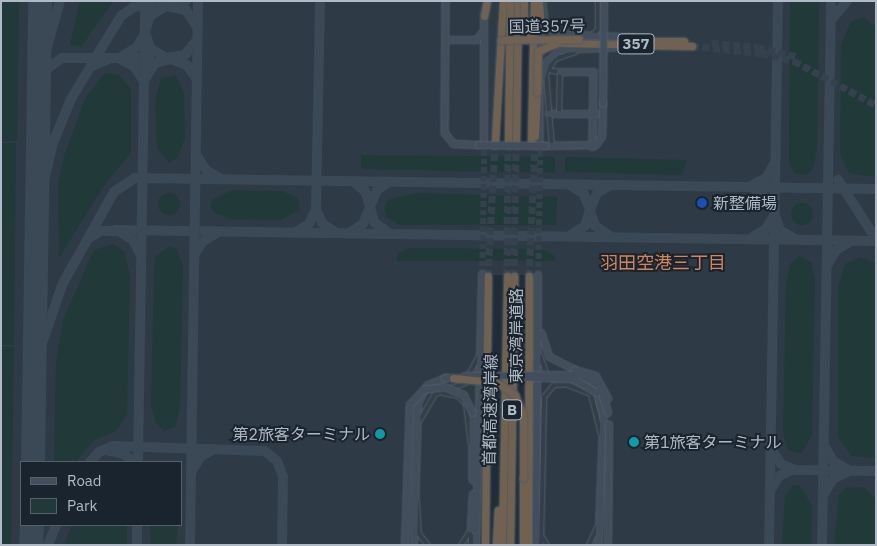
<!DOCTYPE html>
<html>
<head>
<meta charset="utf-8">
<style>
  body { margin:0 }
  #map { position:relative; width:877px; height:546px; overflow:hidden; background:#202d39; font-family:"IBM Plex Sans","Noto Sans JP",sans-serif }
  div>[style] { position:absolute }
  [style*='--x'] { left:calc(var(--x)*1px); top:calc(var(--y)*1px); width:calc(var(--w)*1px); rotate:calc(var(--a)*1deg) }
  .airport>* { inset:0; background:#2e3a46 }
  .green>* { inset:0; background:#22393a }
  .round { border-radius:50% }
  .taxiway>* { height:10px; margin:-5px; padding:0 5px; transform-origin:5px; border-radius:5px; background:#3b4855 }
  .runway>* { height:24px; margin:-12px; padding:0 12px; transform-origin:12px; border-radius:12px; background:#3b4855 }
  .secondary-tunnel>* { height:5.5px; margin-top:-2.75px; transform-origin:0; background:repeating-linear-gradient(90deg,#35424e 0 5.5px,transparent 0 8.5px) }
  .highway-tunnel>* { height:7px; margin-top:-3.5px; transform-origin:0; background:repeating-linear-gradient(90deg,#35424e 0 7px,transparent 0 10.5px) }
  .roads { filter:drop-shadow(0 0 1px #525d67) drop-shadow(0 0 1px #525d67) }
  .street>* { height:4px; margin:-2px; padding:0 2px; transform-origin:2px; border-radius:2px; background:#343f49 }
  .secondary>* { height:5.5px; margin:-2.75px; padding:0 2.75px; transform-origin:2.75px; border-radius:2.75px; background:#424e5c }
  .highway>* { height:7px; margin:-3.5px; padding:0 3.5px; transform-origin:3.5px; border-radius:3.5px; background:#706151 }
  .bridges { filter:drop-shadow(0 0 1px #525d67) drop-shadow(0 0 1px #525d67) }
  .secondary-bridge>* { height:5.5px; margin:-2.75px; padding:0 2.75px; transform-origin:2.75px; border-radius:2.75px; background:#424e5c }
  .highway-bridge>* { height:7px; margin:-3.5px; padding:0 3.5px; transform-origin:3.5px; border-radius:3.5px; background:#706151 }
  .dots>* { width:14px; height:14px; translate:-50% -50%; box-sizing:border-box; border:2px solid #1a242e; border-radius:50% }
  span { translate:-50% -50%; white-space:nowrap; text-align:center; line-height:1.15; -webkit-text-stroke:4px #1a242e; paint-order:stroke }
  .shield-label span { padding:1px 4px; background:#1a242e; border:1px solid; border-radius:4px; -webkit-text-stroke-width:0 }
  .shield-label { font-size:15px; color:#afbac6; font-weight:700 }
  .street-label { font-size:16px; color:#afbac6 }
  .poi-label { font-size:16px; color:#afbac6 }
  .left { translate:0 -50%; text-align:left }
  .right { translate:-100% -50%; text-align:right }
  .neighbourhood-label { font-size:18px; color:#d5855a }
  .frame { position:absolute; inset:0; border:2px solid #afbac6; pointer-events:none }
  .legend { position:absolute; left:20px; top:461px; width:162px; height:65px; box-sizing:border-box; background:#1a242e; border:1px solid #56606b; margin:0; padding:6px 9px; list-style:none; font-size:15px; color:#afbac6 }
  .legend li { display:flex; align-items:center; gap:10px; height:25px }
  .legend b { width:25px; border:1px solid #56606b }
</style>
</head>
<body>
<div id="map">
  <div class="airport">
    <i style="clip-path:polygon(evenodd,1px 1px,498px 1px,495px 142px,538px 143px,540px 1px,876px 1px,876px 545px,532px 545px,536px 275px,485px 275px,480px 545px,1px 545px,1px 1px,21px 462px,181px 462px,181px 525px,21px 525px,21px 462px)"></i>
  </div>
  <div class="green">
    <i style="clip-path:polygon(1px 1px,19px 1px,17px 141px,1px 141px)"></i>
    <i style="clip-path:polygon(80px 1px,113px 1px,82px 46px,70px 45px)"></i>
    <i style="clip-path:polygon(790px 1px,819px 1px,817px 148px,814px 166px,807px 175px,795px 173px,789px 163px)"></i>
    <i style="clip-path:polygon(863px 17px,876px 27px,876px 177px,849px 173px,840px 154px,841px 45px,851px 22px)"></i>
    <i style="clip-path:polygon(105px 73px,119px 75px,131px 89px,131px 153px,105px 184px,59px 258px,58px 186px,64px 156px,85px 99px)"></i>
    <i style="clip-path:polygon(175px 75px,184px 93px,185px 137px,178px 157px,169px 163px,157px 147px,155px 100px,161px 79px)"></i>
    <i style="clip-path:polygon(1px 143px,16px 143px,14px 345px,1px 345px)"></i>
    <i style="clip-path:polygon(361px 155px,555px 157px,555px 173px,365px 169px,361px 167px)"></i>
    <i style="clip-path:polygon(565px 157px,687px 160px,682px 175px,565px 172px)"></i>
    <i style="clip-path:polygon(233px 190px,282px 191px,298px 198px,300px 210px,280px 220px,231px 219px,215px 213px,210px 206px,213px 199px)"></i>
    <i class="round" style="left:158px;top:193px;width:22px;height:22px"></i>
    <i style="clip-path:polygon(415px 193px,557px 197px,556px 225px,399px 225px,387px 217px,384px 208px,388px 200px)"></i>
    <i class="round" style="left:791px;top:203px;width:22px;height:22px"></i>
    <i style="clip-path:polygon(113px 244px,124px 251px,130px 276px,127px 414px,116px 431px,93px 441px,76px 462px,54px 462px,56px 362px,63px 320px,94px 250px)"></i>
    <i style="clip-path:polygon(170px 246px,177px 250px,183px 266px,180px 408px,175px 427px,164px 431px,156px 423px,151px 405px,154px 272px,155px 257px)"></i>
    <i style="clip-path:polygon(409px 248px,542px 249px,555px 256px,555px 261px,396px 261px,398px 253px)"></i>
    <i style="clip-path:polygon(799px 256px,811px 262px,815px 280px,812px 435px,801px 454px,788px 450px,783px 432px,786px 283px,790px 264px)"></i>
    <i style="clip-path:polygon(860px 257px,876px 264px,876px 458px,852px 456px,838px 437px,838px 288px,845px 264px)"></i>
    <i style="clip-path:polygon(1px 347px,14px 347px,11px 545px,1px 545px)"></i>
    <i style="clip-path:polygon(799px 485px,812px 505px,811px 545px,782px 545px,785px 497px,792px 486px)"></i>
    <i style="clip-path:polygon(864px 487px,876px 500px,876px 545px,834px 545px,839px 495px,846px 488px)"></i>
    <i style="clip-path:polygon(72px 525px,127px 525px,127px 545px,64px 545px)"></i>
    <i style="clip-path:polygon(150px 525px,178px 525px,176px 545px,151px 545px)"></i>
  </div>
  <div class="taxiway">
    <i style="--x:157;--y:1;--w:16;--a:18"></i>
    <i style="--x:172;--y:6;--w:15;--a:-20"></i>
    <i style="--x:832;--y:19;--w:23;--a:-50"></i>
    <i style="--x:197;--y:40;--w:19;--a:129"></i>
    <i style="--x:185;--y:55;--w:19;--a:171"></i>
    <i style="--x:166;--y:58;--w:19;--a:-148"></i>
    <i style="--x:150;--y:48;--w:17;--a:-107"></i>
    <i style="--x:145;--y:32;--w:17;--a:-73"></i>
    <i style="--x:150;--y:16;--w:19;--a:-32"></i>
    <i style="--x:166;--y:6;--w:20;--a:11"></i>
    <i style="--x:186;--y:10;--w:20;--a:57"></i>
    <i style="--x:121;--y:57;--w:19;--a:-32"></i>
    <i style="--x:137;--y:47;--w:14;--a:-60"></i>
    <i style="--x:120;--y:59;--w:16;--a:27"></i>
    <i style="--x:134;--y:66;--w:17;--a:57"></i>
    <i style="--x:93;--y:62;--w:54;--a:-58.7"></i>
    <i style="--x:121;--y:16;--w:16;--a:-35"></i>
    <i style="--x:134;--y:7;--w:17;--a:-7"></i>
    <i style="--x:39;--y:76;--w:78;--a:-74.4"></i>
    <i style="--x:145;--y:79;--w:19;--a:-58"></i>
    <i style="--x:155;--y:63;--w:16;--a:-14"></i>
    <i style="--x:171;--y:59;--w:17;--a:21"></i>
    <i style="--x:187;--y:65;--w:17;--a:54"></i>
    <i style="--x:39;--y:87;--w:17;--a:-73"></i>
    <i style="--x:44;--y:71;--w:22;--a:-36"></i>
    <i style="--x:62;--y:58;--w:87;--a:0"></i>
    <i style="--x:197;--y:156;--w:17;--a:57"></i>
    <i style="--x:206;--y:170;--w:16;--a:30"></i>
    <i style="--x:838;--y:180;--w:70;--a:57.2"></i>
    <i style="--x:751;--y:186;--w:17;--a:-28"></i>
    <i style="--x:766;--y:178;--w:16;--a:-60"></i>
    <i style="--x:753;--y:188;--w:21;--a:37"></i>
    <i style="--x:770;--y:201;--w:31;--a:71"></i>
    <i style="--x:780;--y:230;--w:17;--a:31"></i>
    <i style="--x:316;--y:209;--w:15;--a:67"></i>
    <i style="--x:322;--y:223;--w:16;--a:35"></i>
    <i style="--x:37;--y:210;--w:69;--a:-76.6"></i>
    <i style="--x:53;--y:143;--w:48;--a:-67.8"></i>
    <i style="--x:71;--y:99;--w:37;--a:-59"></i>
    <i style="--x:90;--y:67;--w:23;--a:-23"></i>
    <i style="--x:115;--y:230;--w:761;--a:0.83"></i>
    <i style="--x:296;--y:232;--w:15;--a:-32"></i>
    <i style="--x:309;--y:224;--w:17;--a:-65"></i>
    <i style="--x:316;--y:209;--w:208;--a:-88.9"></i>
    <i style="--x:351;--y:232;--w:14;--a:-34"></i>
    <i style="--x:363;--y:224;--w:18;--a:-68"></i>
    <i style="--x:370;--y:207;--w:17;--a:-107"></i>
    <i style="--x:365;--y:191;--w:16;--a:-142"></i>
    <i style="--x:389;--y:233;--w:19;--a:-144"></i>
    <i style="--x:374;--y:222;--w:16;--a:-105"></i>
    <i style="--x:370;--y:207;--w:18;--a:-68"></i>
    <i style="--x:377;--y:190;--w:14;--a:-34"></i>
    <i style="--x:569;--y:236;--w:19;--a:-32"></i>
    <i style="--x:585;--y:226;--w:17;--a:-73"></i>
    <i style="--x:590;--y:210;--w:17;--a:-111"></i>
    <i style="--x:584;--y:194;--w:17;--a:-147"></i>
    <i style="--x:610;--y:236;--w:18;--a:-146"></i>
    <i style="--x:595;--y:226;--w:17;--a:-107"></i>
    <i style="--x:590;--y:210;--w:18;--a:-68"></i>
    <i style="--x:597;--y:193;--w:16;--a:-30"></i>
    <i style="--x:89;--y:238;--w:14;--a:-30"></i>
    <i style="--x:101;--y:231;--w:18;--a:0"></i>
    <i style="--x:119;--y:231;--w:17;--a:33"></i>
    <i style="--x:133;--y:240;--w:16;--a:63"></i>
    <i style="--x:751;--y:238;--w:17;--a:-31"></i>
    <i style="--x:766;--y:229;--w:14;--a:-60"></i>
    <i style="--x:195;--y:254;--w:14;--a:-60"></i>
    <i style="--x:202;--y:242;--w:19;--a:-32"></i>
    <i style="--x:828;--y:264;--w:16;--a:-60"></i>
    <i style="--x:836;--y:250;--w:16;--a:-30"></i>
    <i style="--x:34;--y:392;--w:47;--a:-81.3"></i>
    <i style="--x:41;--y:346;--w:67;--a:-70.8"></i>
    <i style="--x:63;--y:283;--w:104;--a:-60.7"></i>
    <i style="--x:114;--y:192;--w:25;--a:-34"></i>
    <i style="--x:135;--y:178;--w:741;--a:0.85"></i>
    <i style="--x:825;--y:447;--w:16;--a:60"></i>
    <i style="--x:833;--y:461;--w:16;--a:30"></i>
    <i style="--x:772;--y:450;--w:17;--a:57"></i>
    <i style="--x:781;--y:464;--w:15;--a:23"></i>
    <i style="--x:110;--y:451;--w:14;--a:12"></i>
    <i style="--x:124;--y:454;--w:12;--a:42"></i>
    <i style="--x:90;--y:462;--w:13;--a:-48"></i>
    <i style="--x:99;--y:452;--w:16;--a:-22"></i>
    <i style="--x:114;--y:446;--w:151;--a:1.9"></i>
    <i style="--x:265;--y:451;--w:16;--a:40"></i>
    <i style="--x:277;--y:461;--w:17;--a:69"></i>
    <i style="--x:283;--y:477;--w:68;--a:90.8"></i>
    <i style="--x:138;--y:462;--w:461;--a:-89.1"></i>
    <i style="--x:192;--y:471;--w:16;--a:-60"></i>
    <i style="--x:200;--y:457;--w:16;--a:-30"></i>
    <i style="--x:771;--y:489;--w:15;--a:-58"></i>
    <i style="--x:779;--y:476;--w:14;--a:-25"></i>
    <i style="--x:792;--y:470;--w:84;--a:0.7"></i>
    <i style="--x:824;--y:494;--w:17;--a:-59"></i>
    <i style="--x:833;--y:479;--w:16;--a:-27"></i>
    <i style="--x:35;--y:525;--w:20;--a:81"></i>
    <i style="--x:48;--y:545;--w:22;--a:-68"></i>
    <i style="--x:137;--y:545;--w:20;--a:-90"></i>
    <i style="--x:190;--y:545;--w:544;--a:-89.16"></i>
    <i style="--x:769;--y:545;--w:544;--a:-89.05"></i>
    <i style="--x:822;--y:545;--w:544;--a:-89.05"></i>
  </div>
  <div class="runway">
    <i style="--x:33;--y:462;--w:461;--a:-89.1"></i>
    <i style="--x:31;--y:545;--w:20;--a:-87"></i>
  </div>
  <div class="secondary-tunnel">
    <i style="--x:482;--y:275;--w:133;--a:-89.1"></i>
    <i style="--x:538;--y:276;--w:133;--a:-89.1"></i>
  </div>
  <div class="highway-tunnel">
    <i style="--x:712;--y:43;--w:46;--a:5"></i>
    <i style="--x:758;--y:47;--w:41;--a:14"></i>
    <i style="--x:692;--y:46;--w:70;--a:5.7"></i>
    <i style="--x:762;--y:53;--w:33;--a:14"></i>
    <i style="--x:794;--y:61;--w:93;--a:28.2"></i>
    <i style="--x:488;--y:276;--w:134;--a:-87"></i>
    <i style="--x:507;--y:276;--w:134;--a:-89.6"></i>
    <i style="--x:514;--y:276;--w:134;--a:-89.1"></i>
    <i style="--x:529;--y:276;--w:133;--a:-87.4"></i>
  </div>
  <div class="roads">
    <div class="street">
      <i style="--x:593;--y:35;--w:8;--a:-50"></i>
      <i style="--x:598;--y:29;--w:28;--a:-90"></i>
      <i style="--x:552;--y:71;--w:8;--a:7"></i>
      <i style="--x:560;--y:72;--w:42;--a:91.4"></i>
      <i style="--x:552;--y:146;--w:72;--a:-94.8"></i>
      <i style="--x:546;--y:74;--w:17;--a:-59"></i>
      <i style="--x:555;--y:59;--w:21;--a:-19"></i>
      <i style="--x:540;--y:356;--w:20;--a:70"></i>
      <i style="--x:553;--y:379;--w:41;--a:21.5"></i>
      <i style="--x:591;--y:394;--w:41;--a:76"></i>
      <i style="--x:443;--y:393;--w:15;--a:11"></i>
      <i style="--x:458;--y:396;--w:11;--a:45"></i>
      <i style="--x:466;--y:404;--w:40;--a:82.9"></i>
      <i style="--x:420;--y:420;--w:30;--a:-60"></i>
      <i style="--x:435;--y:394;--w:32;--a:-20"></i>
      <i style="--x:465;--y:383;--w:29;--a:-63"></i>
      <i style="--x:417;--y:501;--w:33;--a:87"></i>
      <i style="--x:419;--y:534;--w:14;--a:51"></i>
      <i style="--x:542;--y:537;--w:9;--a:58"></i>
      <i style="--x:461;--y:545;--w:18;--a:-56"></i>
      <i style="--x:471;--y:545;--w:10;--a:-90"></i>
      <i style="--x:541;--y:545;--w:148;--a:-88.8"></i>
      <i style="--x:544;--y:397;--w:16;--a:-50"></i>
      <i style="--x:554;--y:385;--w:15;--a:-4"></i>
      <i style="--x:589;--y:545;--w:19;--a:-65"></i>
    </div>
    <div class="secondary">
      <i style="--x:446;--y:1;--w:132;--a:90.4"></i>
      <i style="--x:445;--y:133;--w:14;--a:51"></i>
      <i style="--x:454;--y:144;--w:25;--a:2"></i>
      <i style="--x:543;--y:1;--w:23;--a:85"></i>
      <i style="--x:545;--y:24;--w:14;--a:45"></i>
      <i style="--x:555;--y:34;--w:87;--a:2.6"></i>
      <i style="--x:446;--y:40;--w:31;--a:0"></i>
      <i style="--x:477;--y:40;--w:10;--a:-53"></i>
      <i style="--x:540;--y:53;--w:28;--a:-88"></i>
      <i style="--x:560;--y:72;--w:34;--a:0"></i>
      <i style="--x:594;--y:72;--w:75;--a:90.8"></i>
      <i style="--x:540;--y:75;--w:68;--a:90"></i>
      <i style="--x:542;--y:78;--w:17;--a:-73"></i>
      <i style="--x:547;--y:62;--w:18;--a:-41"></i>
      <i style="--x:561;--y:50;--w:64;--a:-2.7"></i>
      <i style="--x:549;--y:114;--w:47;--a:0"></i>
      <i style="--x:484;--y:141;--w:127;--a:-90"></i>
      <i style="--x:545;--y:146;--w:51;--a:-1.1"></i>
      <i style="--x:596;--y:145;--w:10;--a:-53"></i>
      <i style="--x:602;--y:137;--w:33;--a:-88"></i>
      <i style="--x:542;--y:333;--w:25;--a:72"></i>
      <i style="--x:550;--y:357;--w:28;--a:27"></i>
      <i style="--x:597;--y:393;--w:23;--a:72"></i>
      <i style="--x:604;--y:415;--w:130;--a:92.2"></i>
      <i style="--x:473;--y:413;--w:67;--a:90"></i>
      <i style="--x:471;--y:530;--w:35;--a:-87"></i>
      <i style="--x:414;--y:545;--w:141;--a:-88.4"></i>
      <i style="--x:418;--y:404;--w:20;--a:-63"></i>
      <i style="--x:427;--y:386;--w:20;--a:-24"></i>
      <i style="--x:476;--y:545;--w:270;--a:-88.7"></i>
      <i style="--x:536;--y:545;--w:269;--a:-89.6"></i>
    </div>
    <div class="highway">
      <i style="--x:539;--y:1;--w:27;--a:86"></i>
      <i style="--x:484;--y:16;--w:15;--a:-79"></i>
      <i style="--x:637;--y:41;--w:47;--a:0"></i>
      <i style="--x:557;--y:43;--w:135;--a:1.3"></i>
      <i style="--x:535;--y:136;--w:44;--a:-87.4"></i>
      <i style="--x:495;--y:142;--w:141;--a:-86.8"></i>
      <i style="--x:508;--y:142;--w:141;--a:-89.2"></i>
      <i style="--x:516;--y:142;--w:141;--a:-89.2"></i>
      <i style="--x:531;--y:143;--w:142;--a:-88.8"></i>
      <i style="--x:485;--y:545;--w:269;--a:-89.4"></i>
      <i style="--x:496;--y:545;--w:35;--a:-87"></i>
      <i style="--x:502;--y:545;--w:269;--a:-88.9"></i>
      <i style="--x:510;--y:545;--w:269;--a:-89.1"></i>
      <i style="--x:523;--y:545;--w:67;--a:-90"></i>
      <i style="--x:528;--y:545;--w:269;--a:-89.8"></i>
    </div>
  </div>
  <div class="bridges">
    <div class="secondary-bridge">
      <i style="--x:603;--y:104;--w:103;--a:-89.4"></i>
      <i style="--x:479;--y:145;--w:66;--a:0.9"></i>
      <i style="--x:575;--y:370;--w:22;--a:16"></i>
      <i style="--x:596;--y:376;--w:26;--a:61"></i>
      <i style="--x:465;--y:376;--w:115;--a:-0.5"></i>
      <i style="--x:580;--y:375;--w:23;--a:29"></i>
      <i style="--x:600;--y:386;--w:28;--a:72"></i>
      <i style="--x:512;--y:377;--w:62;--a:1.8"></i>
      <i style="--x:574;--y:379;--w:27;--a:31"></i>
      <i style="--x:445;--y:378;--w:10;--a:0"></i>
      <i style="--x:405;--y:545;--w:140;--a:-88"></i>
      <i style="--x:410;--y:405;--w:21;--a:-47"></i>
      <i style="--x:424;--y:390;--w:21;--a:-8"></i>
      <i style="--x:445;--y:387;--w:21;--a:23"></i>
      <i style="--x:464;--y:395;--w:20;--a:63"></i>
      <i style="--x:608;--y:545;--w:120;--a:-89.5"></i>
    </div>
    <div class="highway-bridge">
      <i style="--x:524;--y:1;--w:30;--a:90"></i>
      <i style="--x:524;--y:31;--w:11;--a:38"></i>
      <i style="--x:501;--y:40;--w:78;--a:-0.7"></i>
      <i style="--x:537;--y:92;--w:41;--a:-88.6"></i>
      <i style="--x:538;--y:51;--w:21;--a:-23"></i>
      <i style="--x:453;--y:378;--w:43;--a:5.3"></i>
      <i style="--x:496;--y:382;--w:23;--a:34"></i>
      <i style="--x:515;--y:395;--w:22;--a:68"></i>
      <i style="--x:523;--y:415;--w:63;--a:90"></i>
    </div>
  </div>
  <div class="dots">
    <i style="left:702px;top:203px;background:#1a4fb4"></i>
    <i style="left:380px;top:434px;background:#0f9aa8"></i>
    <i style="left:634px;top:442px;background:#0f9aa8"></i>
  </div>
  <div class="shield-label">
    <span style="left:636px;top:44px">357</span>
    <span style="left:512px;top:410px">B</span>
  </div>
  <div class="street-label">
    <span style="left:547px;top:26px;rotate:-1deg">国道357号</span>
    <span style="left:516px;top:336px;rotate:-90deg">東京湾岸道路</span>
    <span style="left:490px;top:410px;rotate:-89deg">首都高速湾岸線</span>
  </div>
  <div class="poi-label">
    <span class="left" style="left:713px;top:203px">新整備場</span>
    <span class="right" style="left:370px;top:434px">第2旅客ターミナル</span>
    <span class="left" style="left:644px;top:442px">第1旅客ターミナル</span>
  </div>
  <div class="neighbourhood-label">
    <span style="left:663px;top:263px">羽田空港三丁目</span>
  </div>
  <div class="frame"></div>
  <ul class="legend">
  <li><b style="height:6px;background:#424e5c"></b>Road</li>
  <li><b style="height:14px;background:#22393a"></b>Park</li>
  </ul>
</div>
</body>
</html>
